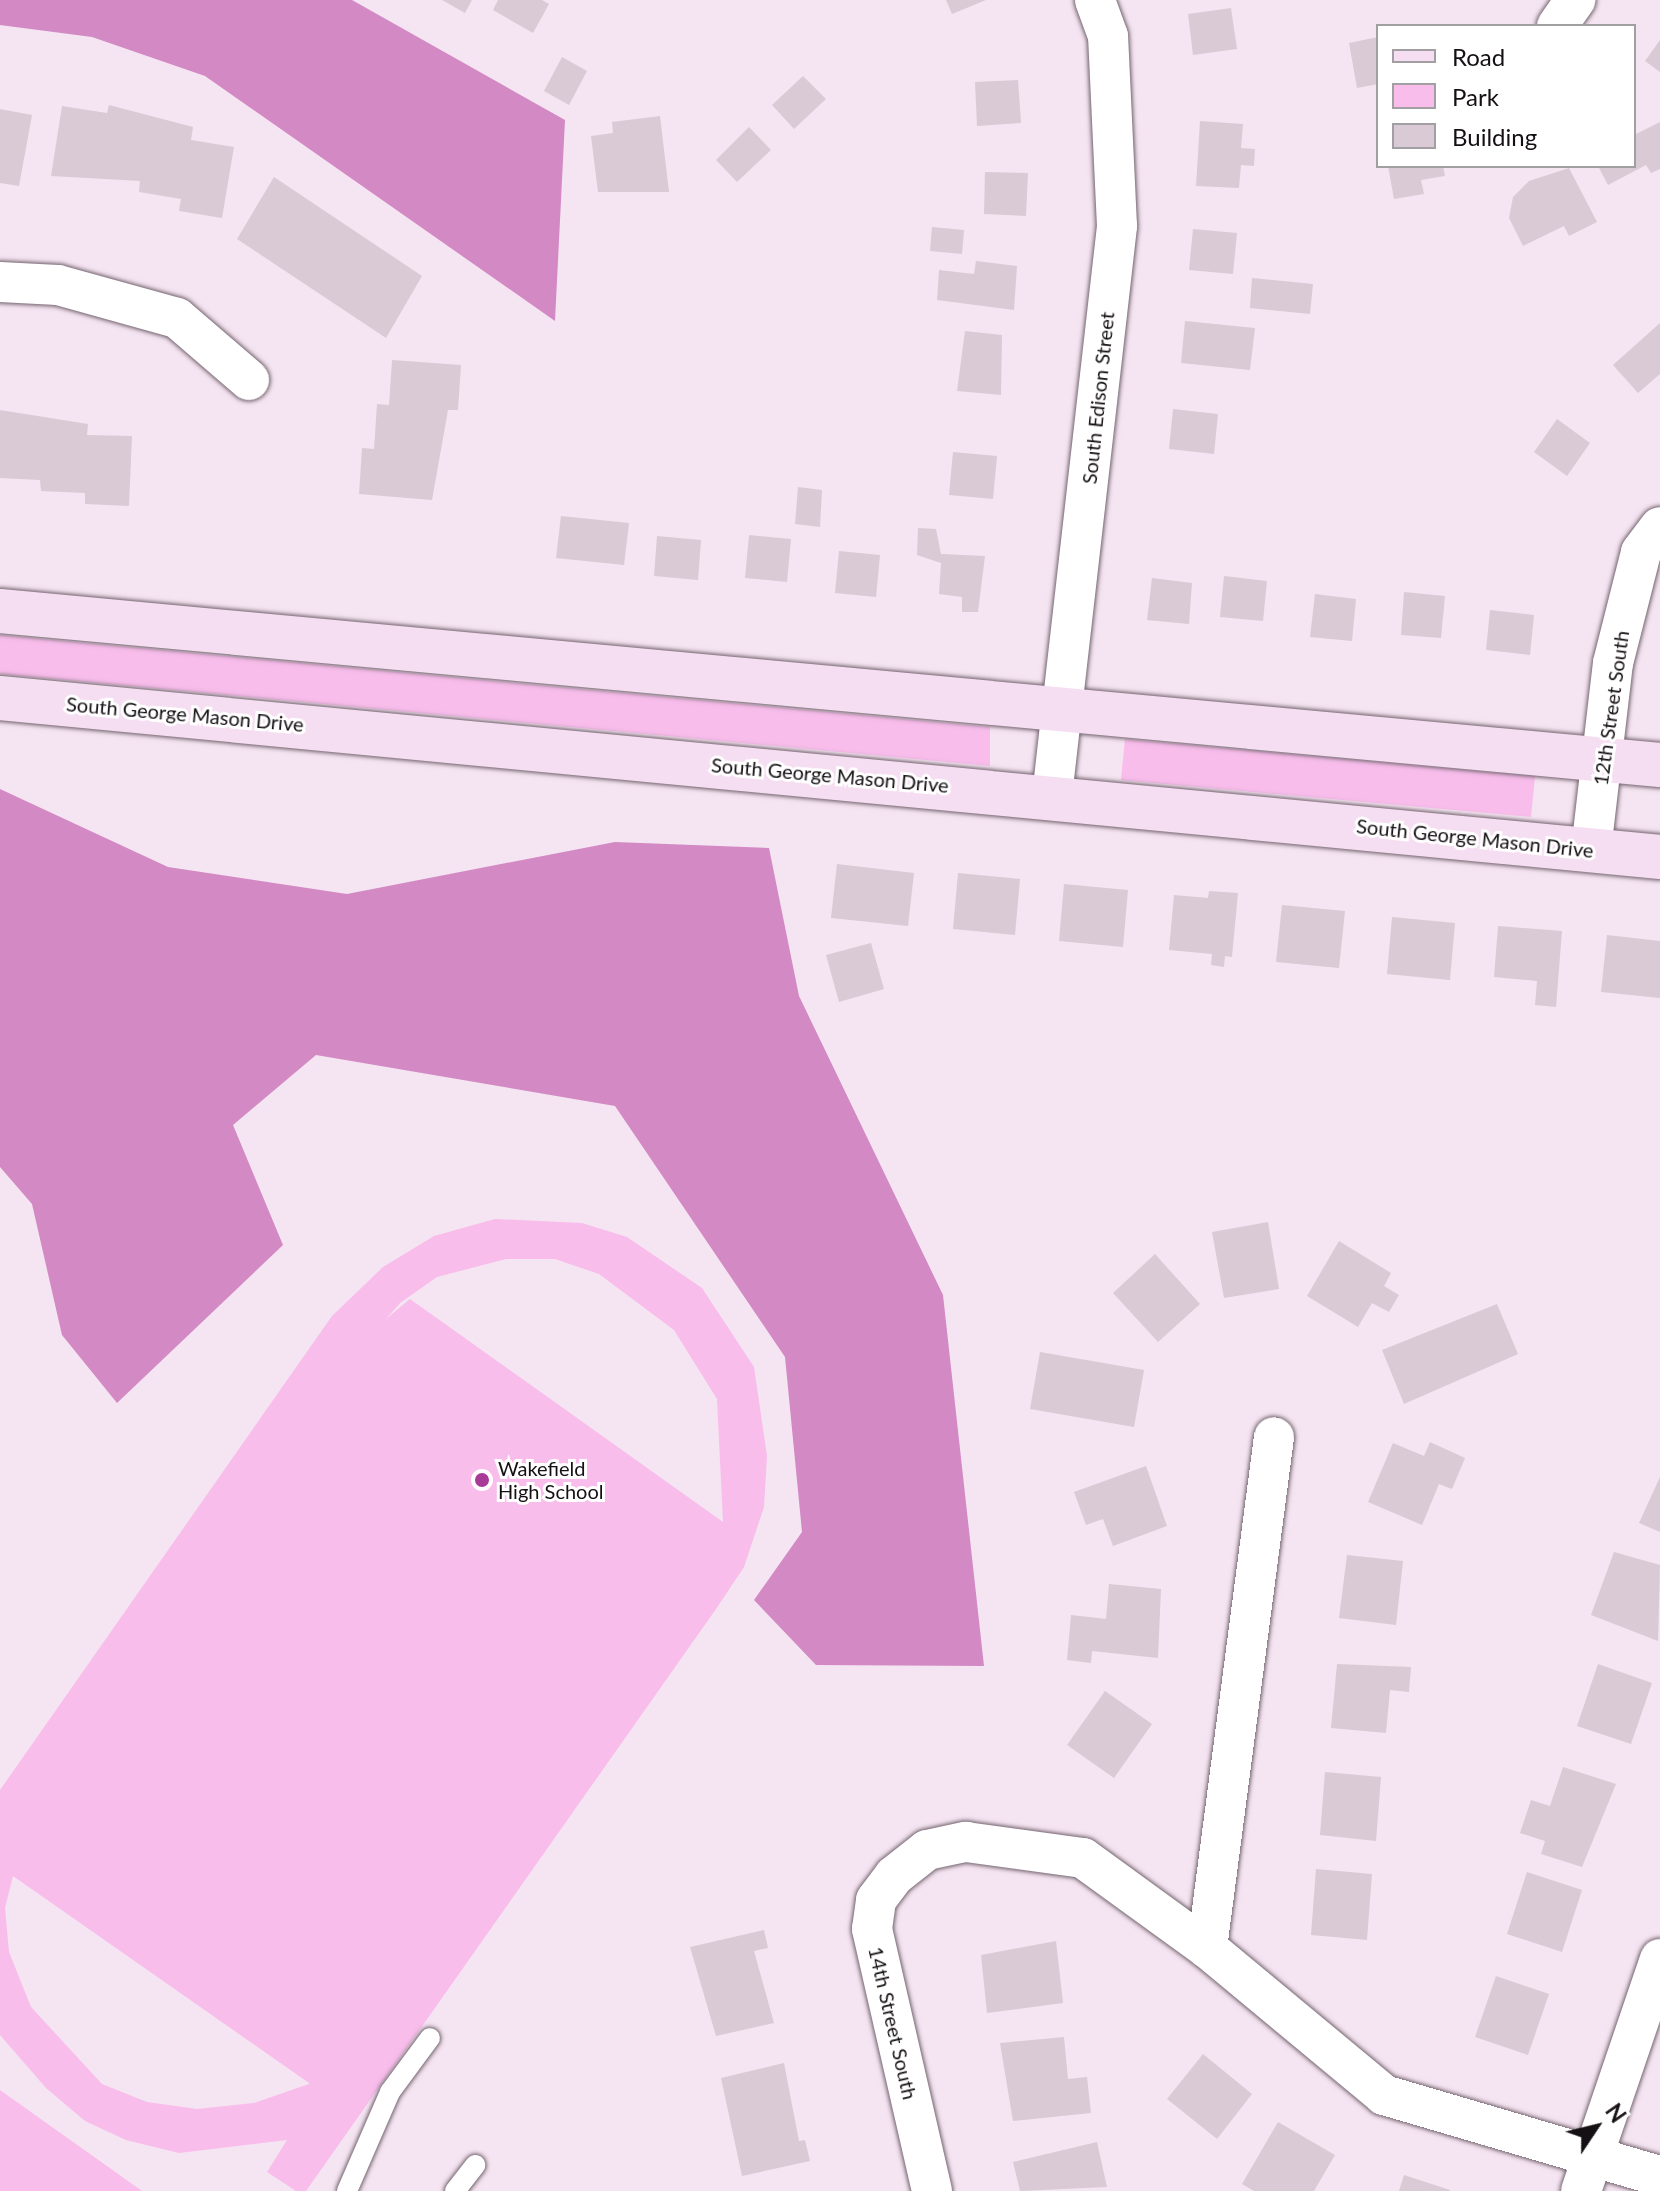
<!DOCTYPE html>
<html>
<head>
<meta charset="utf-8">
<style>
  body { margin:0 }
  #map { position:relative; width:1660px; height:2191px; overflow:hidden; background:#f5e4f1; font-family:Lato,sans-serif }
  div>[style] { position:absolute }
  [style*='--x'] { left:calc(var(--x)*1px); top:calc(var(--y)*1px); width:calc(var(--w)*1px); rotate:calc(var(--a)*1deg) }
  .green>* { inset:0; background:#f8bdeb }
  .forest>* { inset:0; background:#d289c4 }
  .building>* { inset:0; background:#dacad6 }
  .roads { filter:drop-shadow(0 0 2px #746570) drop-shadow(0 0 2px #746570) }
  .lane>* { height:20px; margin:-10px; padding:0 10px; transform-origin:10px; border-radius:10px; background:#fff }
  .street>* { height:40px; margin:-20px; padding:0 20px; transform-origin:20px; border-radius:20px; background:#fff }
  .secondary>* { height:44px; margin:-22px; padding:0 22px; transform-origin:22px; border-radius:22px; background:#f5def1 }
  .dots>* { width:22px; height:22px; translate:-50% -50%; box-sizing:border-box; border:4px solid #fff; border-radius:50% }
  span { translate:-50% -50%; white-space:nowrap; text-align:center; line-height:1.15; -webkit-text-stroke:6px #fff; paint-order:stroke }
  .street-label { font-size:20px; color:#151014 }
  .poi-label { font-size:20px; color:#151014 }
  .left { translate:0 -50%; text-align:left }
  .legend { position:absolute; left:1376px; top:24px; width:260px; height:144px; box-sizing:border-box; background:#fff; border:2px solid #a19fa1; margin:0; padding:10px 14px; list-style:none; font-size:24px; color:#151014 }
  .legend li { display:flex; align-items:center; gap:16px; height:40px }
  .legend b { width:40px; border:2px solid #a19fa1 }
  .north { position:absolute; left:1556px; top:2087px; width:80px; height:80px; -webkit-text-stroke:6px #fff; paint-order:stroke; rotate:55deg; font-size:22px; font-weight:700; line-height:32px; text-align:center; color:#151014 }
  .north::after { content:''; display:block; margin:auto; width:28px; height:36px; background:#151014; clip-path:polygon(50% 0,100% 100%,50% 72%,0 100%) }
</style>
</head>
<body>
<div id="map">
  <div class="green">
    <i style="clip-path:polygon(0 635px,990px 727px,990px 766px,0 674px)"></i>
    <i style="clip-path:polygon(1125px 739px,1535px 776px,1531px 817px,1121px 780px)"></i>
    <i style="clip-path:polygon(evenodd,495px 1219px,582px 1223px,627px 1237px,702px 1288px,754px 1367px,767px 1456px,764px 1507px,744px 1567px,716px 1609px,306px 2191px,296px 2191px,267px 2172px,287px 2140px,179px 2153px,126px 2140px,85px 2121px,46px 2088px,0 2035px,0 1790px,332px 1316px,383px 1267px,434px 1236px,495px 1219px,506px 1259px,555px 1259px,599px 1274px,674px 1330px,717px 1399px,723px 1522px,410px 1299px,386px 1319px,400px 1303px,437px 1277px,506px 1259px,495px 1219px,13px 1876px,309px 2083px,309px 2084px,254px 2103px,197px 2109px,147px 2102px,102px 2084px,31px 2007px,9px 1952px,5px 1908px,13px 1876px)"></i>
    <i style="clip-path:polygon(0 2090px,142px 2191px,0 2191px)"></i>
  </div>
  <div class="forest">
    <i style="clip-path:polygon(0 0,352px 0,565px 120px,555px 321px,205px 76px,92px 37px,0 25px)"></i>
    <i style="clip-path:polygon(0 789px,168px 867px,347px 894px,615px 842px,769px 848px,799px 996px,943px 1295px,984px 1666px,816px 1665px,754px 1600px,802px 1532px,785px 1357px,615px 1106px,316px 1055px,233px 1125px,283px 1245px,117px 1403px,62px 1335px,32px 1204px,0 1167px)"></i>
  </div>
  <div class="building">
    <i style="clip-path:polygon(442px 0,472px 0,465px 13px)"></i>
    <i style="clip-path:polygon(498px 0,542px 0,549px 4px,533px 33px,493px 10px)"></i>
    <i style="clip-path:polygon(946px 0,986px 0,952px 14px)"></i>
    <i style="clip-path:polygon(1231px 8px,1237px 49px,1193px 55px,1188px 14px)"></i>
    <i style="clip-path:polygon(1378px 37px,1378px 84px,1357px 88px,1349px 43px)"></i>
    <i style="clip-path:polygon(1660px 40px,1660px 72px,1645px 61px)"></i>
    <i style="clip-path:polygon(562px 57px,587px 71px,569px 105px,544px 91px)"></i>
    <i style="clip-path:polygon(803px 76px,826px 99px,794px 129px,772px 105px)"></i>
    <i style="clip-path:polygon(1018px 80px,1021px 123px,977px 126px,975px 82px)"></i>
    <i style="clip-path:polygon(109px 105px,193px 127px,191px 140px,234px 147px,222px 218px,179px 211px,181px 199px,139px 192px,140px 181px,51px 176px,62px 106px,107px 113px)"></i>
    <i style="clip-path:polygon(0 109px,32px 115px,19px 186px,0 183px)"></i>
    <i style="clip-path:polygon(660px 116px,669px 192px,598px 192px,591px 136px,613px 133px,612px 122px)"></i>
    <i style="clip-path:polygon(1200px 121px,1243px 124px,1241px 148px,1255px 149px,1254px 166px,1241px 165px,1239px 188px,1196px 186px)"></i>
    <i style="clip-path:polygon(1660px 122px,1660px 169px,1651px 173px,1646px 165px,1608px 185px,1598px 166px,1634px 166px,1634px 135px)"></i>
    <i style="clip-path:polygon(749px 127px,771px 150px,737px 182px,716px 160px)"></i>
    <i style="clip-path:polygon(1388px 166px,1443px 166px,1445px 176px,1421px 180px,1424px 194px,1394px 199px)"></i>
    <i style="clip-path:polygon(1569px 168px,1597px 222px,1569px 236px,1564px 226px,1523px 246px,1509px 218px,1513px 197px,1529px 181px)"></i>
    <i style="clip-path:polygon(985px 172px,1028px 173px,1026px 216px,984px 214px)"></i>
    <i style="clip-path:polygon(274px 177px,422px 276px,386px 338px,237px 239px)"></i>
    <i style="clip-path:polygon(932px 227px,964px 230px,962px 254px,930px 251px)"></i>
    <i style="clip-path:polygon(1193px 229px,1237px 233px,1233px 274px,1189px 270px)"></i>
    <i style="clip-path:polygon(976px 261px,1017px 266px,1014px 310px,937px 300px,939px 270px,974px 274px)"></i>
    <i style="clip-path:polygon(1252px 278px,1313px 284px,1310px 314px,1250px 308px)"></i>
    <i style="clip-path:polygon(1185px 321px,1255px 328px,1250px 370px,1181px 363px)"></i>
    <i style="clip-path:polygon(1660px 323px,1660px 374px,1638px 393px,1613px 365px)"></i>
    <i style="clip-path:polygon(965px 331px,1002px 335px,1001px 395px,957px 391px)"></i>
    <i style="clip-path:polygon(392px 360px,461px 365px,458px 410px,448px 410px,432px 500px,359px 494px,362px 448px,374px 449px,377px 404px,389px 405px)"></i>
    <i style="clip-path:polygon(1173px 409px,1218px 414px,1214px 454px,1169px 449px)"></i>
    <i style="clip-path:polygon(0 410px,88px 424px,87px 435px,132px 436px,129px 506px,85px 504px,85px 493px,41px 491px,40px 480px,0 478px)"></i>
    <i style="clip-path:polygon(1557px 419px,1590px 443px,1567px 476px,1534px 452px)"></i>
    <i style="clip-path:polygon(953px 452px,997px 456px,993px 499px,949px 495px)"></i>
    <i style="clip-path:polygon(798px 487px,822px 490px,820px 527px,795px 524px)"></i>
    <i style="clip-path:polygon(561px 516px,629px 523px,624px 565px,556px 558px)"></i>
    <i style="clip-path:polygon(918px 528px,936px 529px,941px 554px,985px 556px,978px 612px,962px 612px,962px 597px,939px 594px,941px 563px,917px 555px)"></i>
    <i style="clip-path:polygon(749px 535px,791px 539px,787px 582px,745px 578px)"></i>
    <i style="clip-path:polygon(657px 536px,701px 540px,698px 580px,654px 576px)"></i>
    <i style="clip-path:polygon(839px 551px,880px 555px,876px 597px,835px 593px)"></i>
    <i style="clip-path:polygon(1224px 576px,1267px 581px,1263px 621px,1220px 617px)"></i>
    <i style="clip-path:polygon(1152px 578px,1192px 583px,1189px 624px,1147px 620px)"></i>
    <i style="clip-path:polygon(1404px 592px,1445px 596px,1441px 638px,1401px 635px)"></i>
    <i style="clip-path:polygon(1315px 594px,1356px 599px,1352px 641px,1310px 637px)"></i>
    <i style="clip-path:polygon(1490px 610px,1534px 615px,1530px 655px,1486px 650px)"></i>
    <i style="clip-path:polygon(837px 864px,914px 873px,908px 926px,831px 918px)"></i>
    <i style="clip-path:polygon(958px 873px,1020px 879px,1015px 935px,953px 929px)"></i>
    <i style="clip-path:polygon(1064px 884px,1128px 890px,1123px 947px,1059px 941px)"></i>
    <i style="clip-path:polygon(1209px 891px,1238px 893px,1232px 957px,1225px 956px,1224px 967px,1211px 965px,1212px 954px,1169px 950px,1174px 895px,1208px 898px)"></i>
    <i style="clip-path:polygon(1282px 905px,1345px 911px,1339px 968px,1276px 962px)"></i>
    <i style="clip-path:polygon(1392px 917px,1455px 923px,1450px 980px,1387px 974px)"></i>
    <i style="clip-path:polygon(1498px 926px,1562px 931px,1556px 1007px,1535px 1005px,1537px 981px,1494px 977px)"></i>
    <i style="clip-path:polygon(1607px 935px,1660px 941px,1660px 998px,1601px 992px)"></i>
    <i style="clip-path:polygon(871px 943px,884px 989px,839px 1002px,826px 955px)"></i>
    <i style="clip-path:polygon(1268px 1222px,1279px 1289px,1224px 1298px,1212px 1232px)"></i>
    <i style="clip-path:polygon(1339px 1241px,1391px 1273px,1384px 1286px,1399px 1295px,1389px 1312px,1372px 1303px,1358px 1327px,1307px 1296px)"></i>
    <i style="clip-path:polygon(1155px 1254px,1200px 1304px,1158px 1342px,1113px 1293px)"></i>
    <i style="clip-path:polygon(1497px 1304px,1518px 1354px,1404px 1404px,1382px 1350px)"></i>
    <i style="clip-path:polygon(1040px 1352px,1144px 1370px,1134px 1427px,1030px 1409px)"></i>
    <i style="clip-path:polygon(1430px 1442px,1465px 1458px,1452px 1489px,1439px 1484px,1422px 1525px,1368px 1502px,1393px 1443px,1424px 1456px)"></i>
    <i style="clip-path:polygon(1146px 1466px,1167px 1526px,1113px 1546px,1103px 1519px,1086px 1525px,1074px 1492px)"></i>
    <i style="clip-path:polygon(1660px 1477px,1660px 1532px,1639px 1523px)"></i>
    <i style="clip-path:polygon(1614px 1552px,1660px 1565px,1658px 1641px,1591px 1615px)"></i>
    <i style="clip-path:polygon(1347px 1555px,1403px 1561px,1396px 1625px,1339px 1618px)"></i>
    <i style="clip-path:polygon(1109px 1584px,1161px 1589px,1158px 1658px,1092px 1651px,1091px 1663px,1067px 1660px,1071px 1615px,1106px 1619px)"></i>
    <i style="clip-path:polygon(1337px 1664px,1411px 1667px,1409px 1692px,1390px 1690px,1386px 1733px,1331px 1728px)"></i>
    <i style="clip-path:polygon(1598px 1664px,1652px 1683px,1631px 1744px,1577px 1726px)"></i>
    <i style="clip-path:polygon(1105px 1691px,1152px 1724px,1114px 1778px,1067px 1745px)"></i>
    <i style="clip-path:polygon(1563px 1767px,1616px 1784px,1582px 1867px,1541px 1854px,1545px 1841px,1520px 1833px,1531px 1800px,1550px 1806px)"></i>
    <i style="clip-path:polygon(1325px 1772px,1381px 1777px,1376px 1841px,1320px 1835px)"></i>
    <i style="clip-path:polygon(1316px 1869px,1372px 1874px,1367px 1940px,1311px 1935px)"></i>
    <i style="clip-path:polygon(1527px 1872px,1582px 1890px,1562px 1952px,1507px 1934px)"></i>
    <i style="clip-path:polygon(764px 1930px,768px 1948px,754px 1951px,774px 2023px,716px 2036px,690px 1947px)"></i>
    <i style="clip-path:polygon(1056px 1941px,1063px 2003px,987px 2013px,981px 1955px)"></i>
    <i style="clip-path:polygon(1496px 1976px,1549px 1994px,1528px 2055px,1475px 2037px)"></i>
    <i style="clip-path:polygon(1064px 2037px,1068px 2079px,1087px 2077px,1091px 2113px,1013px 2121px,1000px 2043px)"></i>
    <i style="clip-path:polygon(1203px 2054px,1252px 2094px,1217px 2139px,1167px 2099px)"></i>
    <i style="clip-path:polygon(784px 2063px,799px 2141px,805px 2140px,810px 2161px,742px 2176px,721px 2078px)"></i>
    <i style="clip-path:polygon(1278px 2122px,1335px 2155px,1314px 2191px,1254px 2191px,1242px 2184px)"></i>
    <i style="clip-path:polygon(1097px 2142px,1107px 2187px,1020px 2191px,1013px 2162px)"></i>
    <i style="clip-path:polygon(1404px 2175px,1450px 2190px,1450px 2191px,1399px 2191px)"></i>
  </div>
  <div class="roads">
    <div class="lane">
      <i style="--x:347;--y:2191;--w:108;--a:-66.5"></i>
      <i style="--x:390;--y:2092;--w:67;--a:-53.5"></i>
      <i style="--x:455;--y:2191;--w:33;--a:-52"></i>
    </div>
    <div class="street">
      <i style="--x:1557;--y:26;--w:32;--a:-55"></i>
      <i style="--x:0;--y:282;--w:58;--a:3"></i>
      <i style="--x:58;--y:285;--w:123;--a:15.5"></i>
      <i style="--x:177;--y:318;--w:95;--a:40.7"></i>
      <i style="--x:1052;--y:796;--w:574;--a:-83.49"></i>
      <i style="--x:1117;--y:226;--w:190;--a:-92.7"></i>
      <i style="--x:1108;--y:36;--w:38;--a:-110"></i>
      <i style="--x:1591;--y:850;--w:188;--a:-83.3"></i>
      <i style="--x:1613;--y:663;--w:114;--a:-75.8"></i>
      <i style="--x:1641;--y:552;--w:31;--a:-53"></i>
      <i style="--x:1207;--y:1948;--w:515;--a:-82.53"></i>
      <i style="--x:932;--y:2191;--w:269;--a:-102.9"></i>
      <i style="--x:872;--y:1929;--w:29;--a:-82"></i>
      <i style="--x:876;--y:1900;--w:30;--a:-53"></i>
      <i style="--x:894;--y:1876;--w:42;--a:-38.2"></i>
      <i style="--x:927;--y:1850;--w:40;--a:-12"></i>
      <i style="--x:966;--y:1842;--w:118;--a:7.8"></i>
      <i style="--x:1083;--y:1858;--w:153;--a:36"></i>
      <i style="--x:1207;--y:1948;--w:230;--a:39.7"></i>
      <i style="--x:1384;--y:2095;--w:288;--a:16.4"></i>
      <i style="--x:1581;--y:2191;--w:245;--a:-71.2"></i>
    </div>
    <div class="secondary">
      <i style="--x:0;--y:611;--w:1667;--a:5.3"></i>
      <i style="--x:0;--y:698;--w:1668;--a:5.47"></i>
    </div>
  </div>
  <div class="dots">
    <i style="left:482px;top:1480px;background:#a83a98"></i>
  </div>
  <div class="street-label">
    <span style="left:1098px;top:398px;rotate:-84deg">South Edison Street</span>
    <span style="left:1611px;top:708px;rotate:-82deg">12th Street South</span>
    <span style="left:185px;top:714px;rotate:5deg">South George Mason Drive</span>
    <span style="left:830px;top:775px;rotate:5deg">South George Mason Drive</span>
    <span style="left:1475px;top:838px;rotate:6deg">South George Mason Drive</span>
    <span style="left:893px;top:2023px;rotate:77deg">14th Street South</span>
  </div>
  <div class="poi-label">
    <span class="left" style="left:498px;top:1480px">Wakefield<br>High School</span>
  </div>
  <ul class="legend">
  <li><b style="height:10px;background:#f5def1"></b>Road</li>
  <li><b style="height:22px;background:#f8bdeb"></b>Park</li>
  <li><b style="height:22px;background:#dacad6"></b>Building</li>
  </ul>
  <div class="north">N</div>
</div>
</body>
</html>
